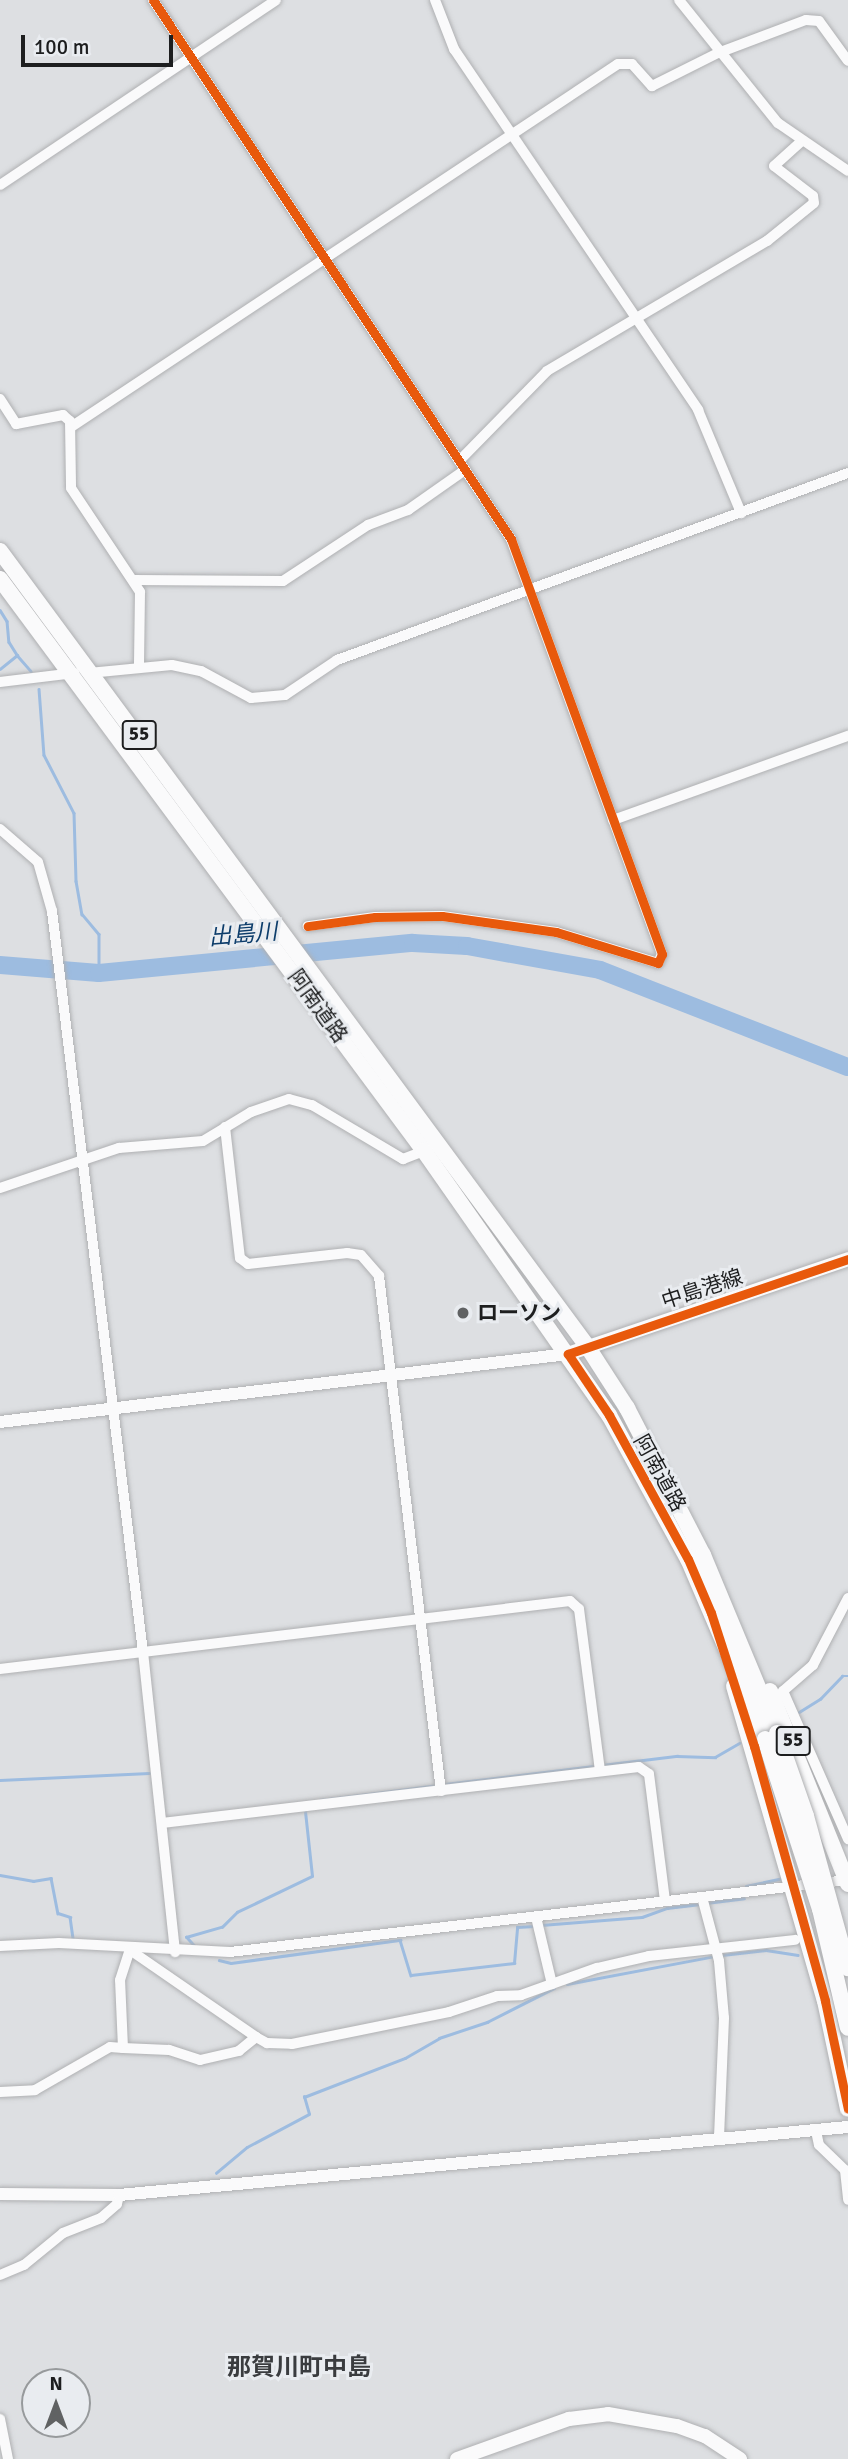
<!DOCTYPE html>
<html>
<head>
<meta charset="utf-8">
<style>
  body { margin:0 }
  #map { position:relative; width:848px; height:2459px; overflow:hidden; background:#dddfe2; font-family:Signika,"Noto Sans JP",sans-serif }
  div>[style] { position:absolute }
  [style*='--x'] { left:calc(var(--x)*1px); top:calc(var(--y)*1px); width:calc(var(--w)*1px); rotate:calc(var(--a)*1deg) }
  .stream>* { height:2.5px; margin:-1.25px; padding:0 1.25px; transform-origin:1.25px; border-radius:1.25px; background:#9dbce0 }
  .river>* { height:18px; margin:-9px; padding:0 9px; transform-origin:9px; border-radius:9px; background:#9dbce0 }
  .roads { filter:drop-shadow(0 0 2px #afb0b2) drop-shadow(0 0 2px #afb0b2) }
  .minor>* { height:10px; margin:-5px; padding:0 5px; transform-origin:5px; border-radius:5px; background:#fafafb }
  .tertiary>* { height:12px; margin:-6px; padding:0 6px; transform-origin:6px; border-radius:6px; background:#fafafb }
  .secondary>* { height:14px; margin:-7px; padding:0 7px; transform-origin:7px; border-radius:7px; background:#fafafb }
  .trunk>* { height:16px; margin:-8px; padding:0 8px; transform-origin:8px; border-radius:8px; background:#fafafb }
  .bridges { filter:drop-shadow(0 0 2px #afb0b2) drop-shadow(0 0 2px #afb0b2) }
  .trunk-bridge>* { height:16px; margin:-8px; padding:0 8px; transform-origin:8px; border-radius:8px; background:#fafafb }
  .cycleway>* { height:9px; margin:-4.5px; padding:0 4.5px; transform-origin:4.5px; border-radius:4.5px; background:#e8590c }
  .dots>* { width:19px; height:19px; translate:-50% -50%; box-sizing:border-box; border:4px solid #e9ecf0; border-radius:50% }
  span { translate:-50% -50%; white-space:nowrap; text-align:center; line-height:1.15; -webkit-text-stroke:6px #e9ecf0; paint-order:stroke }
  .shield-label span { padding:2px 5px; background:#e9ecf0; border:2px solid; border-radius:5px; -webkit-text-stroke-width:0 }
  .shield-label { font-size:19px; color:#1d1e1f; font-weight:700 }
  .street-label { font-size:21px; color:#1d1e1f }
  .poi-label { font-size:21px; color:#1d1e1f; font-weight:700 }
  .left { translate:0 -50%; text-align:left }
  .water-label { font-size:23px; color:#0d3d6b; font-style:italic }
  .quarter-label { font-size:24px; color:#3a3c3f; font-weight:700 }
  .north { position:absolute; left:21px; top:2368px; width:70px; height:70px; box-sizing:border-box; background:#e9ecf0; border:2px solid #979a9c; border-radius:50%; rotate:0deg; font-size:19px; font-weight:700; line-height:28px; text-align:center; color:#1d1e1f }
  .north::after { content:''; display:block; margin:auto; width:24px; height:32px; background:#606263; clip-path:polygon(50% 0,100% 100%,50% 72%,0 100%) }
  .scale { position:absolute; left:21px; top:35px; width:152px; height:32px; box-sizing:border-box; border:4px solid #1d1e1f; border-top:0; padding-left:9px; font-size:21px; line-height:24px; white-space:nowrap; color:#1d1e1f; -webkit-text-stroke:5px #e9ecf0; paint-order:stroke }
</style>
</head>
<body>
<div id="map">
  <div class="stream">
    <i style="--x:0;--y:610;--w:13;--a:58"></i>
    <i style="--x:7;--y:621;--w:21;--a:85"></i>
    <i style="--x:9;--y:642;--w:15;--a:58"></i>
    <i style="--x:0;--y:669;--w:22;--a:-39"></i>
    <i style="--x:17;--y:655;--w:21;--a:49"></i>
    <i style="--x:39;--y:689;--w:66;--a:85.7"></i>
    <i style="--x:44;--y:755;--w:65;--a:62.7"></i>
    <i style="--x:74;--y:813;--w:68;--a:88.3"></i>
    <i style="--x:76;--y:881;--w:34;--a:80"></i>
    <i style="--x:82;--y:914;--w:26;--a:50"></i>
    <i style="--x:99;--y:934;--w:39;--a:90"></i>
    <i style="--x:799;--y:1712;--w:25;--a:-32"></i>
    <i style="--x:820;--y:1699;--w:32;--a:-46"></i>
    <i style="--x:842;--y:1676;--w:6;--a:0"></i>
    <i style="--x:0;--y:1780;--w:149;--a:-2.7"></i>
    <i style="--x:445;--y:1784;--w:234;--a:-6.9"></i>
    <i style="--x:677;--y:1756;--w:38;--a:2"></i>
    <i style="--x:715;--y:1757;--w:28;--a:-30"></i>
    <i style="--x:320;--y:1800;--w:119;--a:-7.2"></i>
    <i style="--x:0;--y:1875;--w:34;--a:10"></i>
    <i style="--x:33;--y:1881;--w:18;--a:-9"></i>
    <i style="--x:51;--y:1878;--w:36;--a:79"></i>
    <i style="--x:58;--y:1913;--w:13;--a:18"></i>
    <i style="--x:70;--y:1917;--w:22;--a:82"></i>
    <i style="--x:746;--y:1886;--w:39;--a:-12"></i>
    <i style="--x:706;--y:1903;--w:38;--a:-7"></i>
    <i style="--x:541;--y:1925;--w:101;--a:-4.5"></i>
    <i style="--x:642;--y:1917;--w:27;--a:-20"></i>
    <i style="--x:667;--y:1908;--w:33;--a:-7"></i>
    <i style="--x:195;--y:1947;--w:13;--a:-132"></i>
    <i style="--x:186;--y:1937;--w:37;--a:-16"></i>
    <i style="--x:222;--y:1927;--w:21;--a:-45"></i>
    <i style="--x:237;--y:1912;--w:83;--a:-25.6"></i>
    <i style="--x:312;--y:1876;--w:64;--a:-96.2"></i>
    <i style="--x:722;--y:1955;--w:44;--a:-6.5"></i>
    <i style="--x:766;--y:1950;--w:32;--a:9"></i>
    <i style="--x:219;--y:1960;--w:12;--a:14"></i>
    <i style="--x:231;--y:1963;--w:171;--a:-7.8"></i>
    <i style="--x:400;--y:1940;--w:37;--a:73"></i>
    <i style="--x:411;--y:1975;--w:104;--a:-6.6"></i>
    <i style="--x:514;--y:1963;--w:36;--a:-85"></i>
    <i style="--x:517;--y:1927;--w:17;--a:-3"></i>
    <i style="--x:567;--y:1984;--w:151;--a:-10.7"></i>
    <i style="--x:216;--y:2173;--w:40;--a:-40"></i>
    <i style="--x:247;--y:2147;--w:70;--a:-28"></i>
    <i style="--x:309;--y:2114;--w:18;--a:-106"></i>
    <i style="--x:304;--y:2097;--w:108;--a:-21.1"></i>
    <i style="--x:405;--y:2058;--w:39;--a:-30"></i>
    <i style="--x:439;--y:2038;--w:51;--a:-18.4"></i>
    <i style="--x:487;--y:2022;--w:75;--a:-26.9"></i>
  </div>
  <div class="river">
    <i style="--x:0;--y:965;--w:99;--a:4.6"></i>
    <i style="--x:99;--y:973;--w:315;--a:-5.5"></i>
    <i style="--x:413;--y:943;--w:54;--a:3.2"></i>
    <i style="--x:467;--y:946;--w:135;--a:10.2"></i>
    <i style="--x:600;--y:970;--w:266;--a:21.4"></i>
  </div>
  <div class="roads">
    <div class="minor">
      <i style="--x:153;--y:0;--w:647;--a:56.41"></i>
      <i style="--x:511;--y:539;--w:442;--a:70"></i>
      <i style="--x:662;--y:954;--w:10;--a:114"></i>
      <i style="--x:658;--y:963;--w:107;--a:-163.1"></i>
      <i style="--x:556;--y:932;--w:115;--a:-172"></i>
      <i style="--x:442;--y:916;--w:67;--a:179.1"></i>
      <i style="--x:375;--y:917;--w:68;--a:172.3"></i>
      <i style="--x:435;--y:0;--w:53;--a:68.8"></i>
      <i style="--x:454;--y:49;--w:436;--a:55.9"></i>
      <i style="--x:698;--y:410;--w:112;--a:67.3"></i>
      <i style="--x:679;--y:0;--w:158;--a:51.2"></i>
      <i style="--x:778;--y:123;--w:85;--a:34.4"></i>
      <i style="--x:0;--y:185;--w:332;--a:-33.8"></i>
      <i style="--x:0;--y:399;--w:30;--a:57"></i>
      <i style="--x:16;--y:424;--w:48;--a:-10.8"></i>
      <i style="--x:63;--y:415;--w:9;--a:41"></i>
      <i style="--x:70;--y:421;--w:67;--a:89.1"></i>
      <i style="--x:71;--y:488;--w:125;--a:56.4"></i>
      <i style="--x:140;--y:592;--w:74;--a:90.8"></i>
      <i style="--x:71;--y:427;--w:656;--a:-33.57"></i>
      <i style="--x:618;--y:64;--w:14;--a:0"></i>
      <i style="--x:632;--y:64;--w:30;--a:48"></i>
      <i style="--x:652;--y:86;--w:74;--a:-26.6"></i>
      <i style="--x:718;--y:53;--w:94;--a:-20.6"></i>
      <i style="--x:806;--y:20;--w:13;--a:4"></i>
      <i style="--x:819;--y:21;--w:49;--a:54.1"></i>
      <i style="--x:459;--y:461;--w:126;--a:-45.6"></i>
      <i style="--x:547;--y:371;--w:256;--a:-30.6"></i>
      <i style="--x:767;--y:241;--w:60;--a:-39"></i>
      <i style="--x:814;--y:203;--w:7;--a:-98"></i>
      <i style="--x:813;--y:196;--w:49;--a:-142.4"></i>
      <i style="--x:774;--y:166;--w:38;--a:-42"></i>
      <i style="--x:134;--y:580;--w:149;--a:0.4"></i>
      <i style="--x:283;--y:581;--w:102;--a:-33.4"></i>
      <i style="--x:368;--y:525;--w:43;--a:-20.6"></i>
      <i style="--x:408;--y:510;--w:70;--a:-35.1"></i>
      <i style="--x:89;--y:673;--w:83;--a:-5.5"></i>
      <i style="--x:172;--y:665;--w:30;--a:12"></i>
      <i style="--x:201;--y:671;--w:57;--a:28.4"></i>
      <i style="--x:251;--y:698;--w:34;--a:-5"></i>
      <i style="--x:285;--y:695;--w:63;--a:-33.9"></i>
      <i style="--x:337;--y:660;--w:544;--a:-20.1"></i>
      <i style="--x:0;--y:682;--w:75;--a:-6.9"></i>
      <i style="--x:613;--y:820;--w:250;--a:-19.7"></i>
      <i style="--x:0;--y:829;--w:50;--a:41"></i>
      <i style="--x:38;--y:862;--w:51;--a:74.1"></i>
      <i style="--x:52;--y:911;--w:747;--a:83"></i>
      <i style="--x:143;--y:1652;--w:302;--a:83.9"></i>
      <i style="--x:225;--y:1127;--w:132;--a:83.5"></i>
      <i style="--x:240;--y:1258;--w:10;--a:37"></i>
      <i style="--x:248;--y:1264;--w:100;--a:-6.3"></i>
      <i style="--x:347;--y:1253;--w:14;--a:8"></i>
      <i style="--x:361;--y:1255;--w:28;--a:49"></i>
      <i style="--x:379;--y:1276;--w:519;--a:83.14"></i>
      <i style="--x:0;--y:1188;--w:126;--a:-18.6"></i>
      <i style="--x:119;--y:1148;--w:84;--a:-4.8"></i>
      <i style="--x:203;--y:1141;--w:56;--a:-31.1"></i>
      <i style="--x:251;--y:1112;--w:40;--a:-18.9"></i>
      <i style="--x:289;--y:1099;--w:24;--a:15"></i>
      <i style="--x:312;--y:1105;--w:106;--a:30.7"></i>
      <i style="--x:403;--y:1159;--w:22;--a:-21"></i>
      <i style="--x:848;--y:1598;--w:76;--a:117.6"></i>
      <i style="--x:813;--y:1665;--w:40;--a:139"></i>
      <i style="--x:783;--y:1691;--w:162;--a:66.3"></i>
      <i style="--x:0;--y:1669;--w:574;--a:-6.8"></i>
      <i style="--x:570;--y:1601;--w:12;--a:42"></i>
      <i style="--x:579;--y:1609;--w:163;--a:82.6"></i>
      <i style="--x:162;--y:1823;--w:480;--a:-6.7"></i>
      <i style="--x:639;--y:1767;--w:12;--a:35"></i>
      <i style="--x:649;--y:1774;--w:128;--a:82.8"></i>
      <i style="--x:702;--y:1897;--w:66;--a:75.1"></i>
      <i style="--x:719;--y:1961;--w:57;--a:85"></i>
      <i style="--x:724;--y:2018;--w:121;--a:92.4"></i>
      <i style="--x:536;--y:1917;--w:69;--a:76.6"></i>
      <i style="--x:0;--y:1946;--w:59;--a:-2.9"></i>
      <i style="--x:59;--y:1943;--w:171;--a:3"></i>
      <i style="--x:230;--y:1952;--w:622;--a:-6.65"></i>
      <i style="--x:256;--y:2037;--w:22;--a:141"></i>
      <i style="--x:239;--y:2051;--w:40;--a:167"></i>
      <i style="--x:200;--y:2060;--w:33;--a:-162"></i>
      <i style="--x:169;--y:2050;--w:46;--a:-177.5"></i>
      <i style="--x:123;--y:2048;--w:68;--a:-92.5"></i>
      <i style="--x:120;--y:1980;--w:32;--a:-72"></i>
      <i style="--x:130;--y:1950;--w:153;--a:34.6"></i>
      <i style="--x:256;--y:2037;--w:13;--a:29"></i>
      <i style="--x:267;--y:2043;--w:25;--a:2"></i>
      <i style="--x:292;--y:2044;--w:160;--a:-11.5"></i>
      <i style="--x:449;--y:2012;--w:51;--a:-18.4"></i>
      <i style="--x:497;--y:1996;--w:24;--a:-2"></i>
      <i style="--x:521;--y:1995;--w:81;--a:-19.6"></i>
      <i style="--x:597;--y:1968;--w:53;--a:-13"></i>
      <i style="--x:649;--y:1956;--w:147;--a:-6.3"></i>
      <i style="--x:0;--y:2092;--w:35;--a:-3"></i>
      <i style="--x:35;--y:2090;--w:86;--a:-29.8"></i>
      <i style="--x:110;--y:2047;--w:13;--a:4"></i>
      <i style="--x:816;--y:2131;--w:14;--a:78"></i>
      <i style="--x:819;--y:2145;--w:36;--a:44"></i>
      <i style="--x:845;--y:2170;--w:30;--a:84"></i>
      <i style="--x:0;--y:2275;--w:26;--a:-23"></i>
      <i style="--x:24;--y:2265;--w:50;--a:-39.4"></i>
      <i style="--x:63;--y:2233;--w:41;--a:-21.5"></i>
      <i style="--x:101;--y:2218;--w:21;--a:-41"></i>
      <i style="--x:117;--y:2204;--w:9;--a:-77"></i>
      <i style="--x:0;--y:2419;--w:41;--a:78.7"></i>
    </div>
    <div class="tertiary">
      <i style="--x:0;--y:1422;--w:572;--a:-6.83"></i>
      <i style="--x:0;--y:2194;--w:119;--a:0.5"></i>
      <i style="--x:119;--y:2195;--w:732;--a:-5.33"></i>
    </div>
    <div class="secondary">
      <i style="--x:568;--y:1354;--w:296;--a:-18.7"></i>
      <i style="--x:457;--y:2459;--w:119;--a:-19.7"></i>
      <i style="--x:569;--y:2419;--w:39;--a:-7"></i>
      <i style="--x:608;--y:2414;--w:70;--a:9.9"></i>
      <i style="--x:677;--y:2426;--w:30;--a:20"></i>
      <i style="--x:705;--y:2436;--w:42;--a:33.3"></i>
    </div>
    <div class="trunk">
      <i style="--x:0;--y:551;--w:988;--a:53.56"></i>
      <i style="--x:587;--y:1346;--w:74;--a:57.2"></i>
      <i style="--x:627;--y:1408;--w:165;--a:62.7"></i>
      <i style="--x:703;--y:1555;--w:193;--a:67.4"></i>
      <i style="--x:0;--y:579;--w:712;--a:53.45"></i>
      <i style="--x:424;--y:1151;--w:322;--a:55"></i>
      <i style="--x:609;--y:1415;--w:164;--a:61.3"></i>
      <i style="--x:688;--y:1559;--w:196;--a:66.8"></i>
      <i style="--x:734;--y:1686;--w:328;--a:73.9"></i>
      <i style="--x:825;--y:2001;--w:110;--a:78"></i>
      <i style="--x:770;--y:1691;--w:208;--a:68"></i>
    </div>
  </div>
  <div class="bridges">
    <div class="trunk-bridge">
      <i style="--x:777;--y:1733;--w:88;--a:70.7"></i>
      <i style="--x:806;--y:1816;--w:158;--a:74.6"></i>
      <i style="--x:765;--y:1739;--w:179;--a:72.1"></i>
      <i style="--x:820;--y:1909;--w:122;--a:76.8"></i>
    </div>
  </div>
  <div class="cycleway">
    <i style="--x:153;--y:0;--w:647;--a:56.41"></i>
    <i style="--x:511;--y:539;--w:442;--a:70"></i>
    <i style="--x:662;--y:954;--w:10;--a:114"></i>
    <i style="--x:658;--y:963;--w:107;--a:-163.1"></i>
    <i style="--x:556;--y:932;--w:115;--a:-172"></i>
    <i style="--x:442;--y:916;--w:67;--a:179.1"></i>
    <i style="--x:375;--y:917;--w:68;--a:172.3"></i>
    <i style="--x:848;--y:1259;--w:296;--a:161.3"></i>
    <i style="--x:568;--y:1354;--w:73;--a:56.1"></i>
    <i style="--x:609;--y:1415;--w:164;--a:61.3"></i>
    <i style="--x:688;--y:1559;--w:59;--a:66.9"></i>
    <i style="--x:711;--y:1613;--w:140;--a:72.1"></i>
    <i style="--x:754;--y:1746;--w:265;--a:74.4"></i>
    <i style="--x:825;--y:2001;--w:110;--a:78"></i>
  </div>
  <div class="dots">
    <i style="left:463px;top:1313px;background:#606263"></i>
  </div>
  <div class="shield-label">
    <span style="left:139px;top:735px">55</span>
    <span style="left:793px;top:1741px">55</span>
  </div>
  <div class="street-label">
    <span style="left:318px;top:1006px;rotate:54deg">阿南道路</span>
    <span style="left:702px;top:1289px;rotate:-18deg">中島港線</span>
    <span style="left:660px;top:1473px;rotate:61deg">阿南道路</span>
  </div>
  <div class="poi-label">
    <span class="left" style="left:477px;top:1313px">ローソン</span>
  </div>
  <div class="water-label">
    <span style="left:243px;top:935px;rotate:-5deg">出島川</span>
  </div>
  <div class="quarter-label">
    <span style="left:299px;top:2368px">那賀川町中島</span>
  </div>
  <div class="north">N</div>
  <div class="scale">100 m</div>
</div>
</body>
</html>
